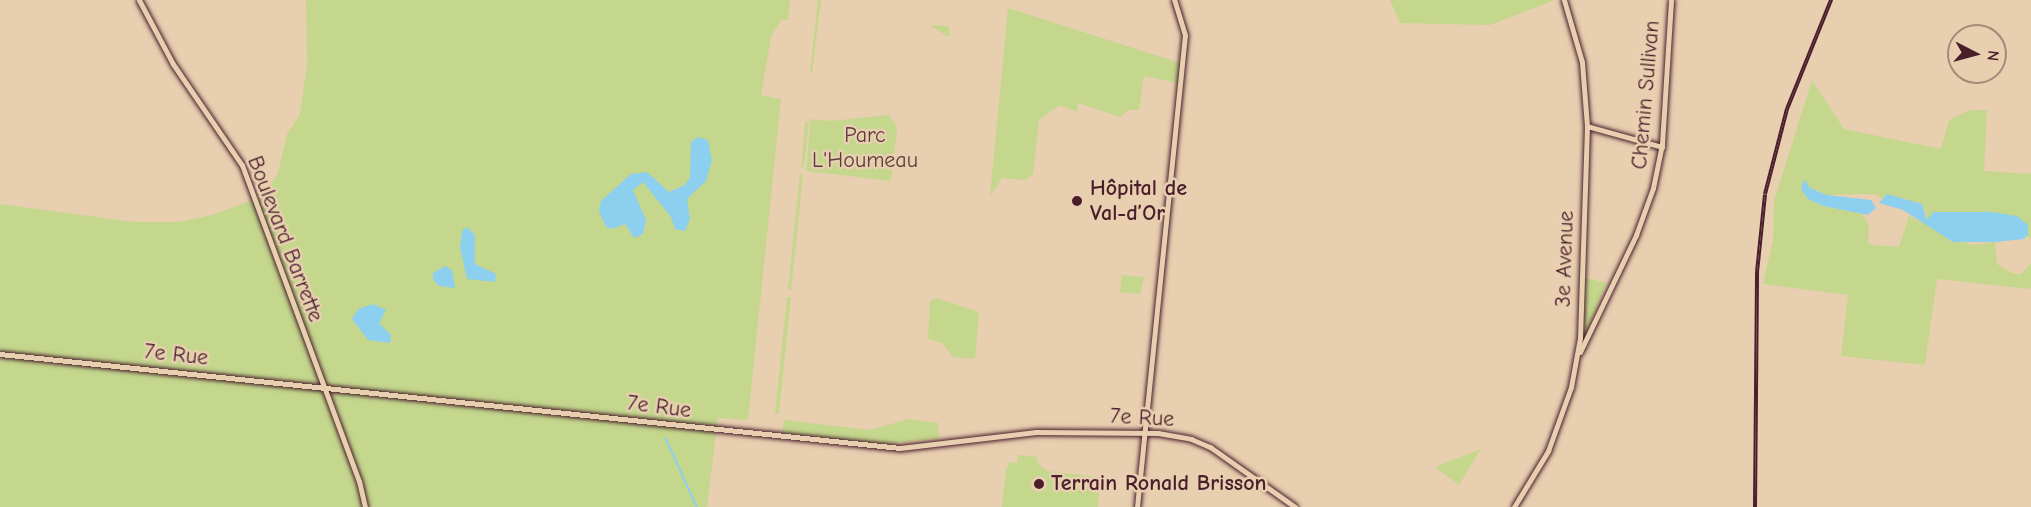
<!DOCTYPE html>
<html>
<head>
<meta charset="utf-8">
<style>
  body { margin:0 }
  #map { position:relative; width:2031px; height:507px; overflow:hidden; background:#e8cfb0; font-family:"Comic Neue",sans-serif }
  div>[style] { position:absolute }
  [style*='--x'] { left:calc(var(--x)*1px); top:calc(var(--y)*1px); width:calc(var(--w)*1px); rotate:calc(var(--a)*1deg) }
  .green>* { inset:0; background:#c4d78d }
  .water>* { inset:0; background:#8dcfee }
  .stream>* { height:1.5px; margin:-0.75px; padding:0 0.75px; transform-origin:0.75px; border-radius:0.75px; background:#8dcfee }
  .roads { filter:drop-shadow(0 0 2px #4a1f2b) drop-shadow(0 0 2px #4a1f2b) }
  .secondary>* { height:5px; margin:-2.5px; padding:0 2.5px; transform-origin:2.5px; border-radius:2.5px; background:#e8cfb0 }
  .rail>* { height:4px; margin-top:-2px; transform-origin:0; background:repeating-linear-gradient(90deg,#e8cfb0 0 4.5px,#4a1f2b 0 9px); box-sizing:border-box; border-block:2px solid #4a1f2b }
  .dots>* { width:16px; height:16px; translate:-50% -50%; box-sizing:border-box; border:3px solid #e8cfb0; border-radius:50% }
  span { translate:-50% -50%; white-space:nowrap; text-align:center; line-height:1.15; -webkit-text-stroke:5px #e8cfb0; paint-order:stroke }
  .street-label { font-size:22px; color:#4a1f2b }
  .park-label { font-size:22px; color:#5c3b3a }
  .poi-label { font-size:22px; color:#4a1f2b; font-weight:700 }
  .left { translate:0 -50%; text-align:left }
  .north { position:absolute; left:1947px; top:24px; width:60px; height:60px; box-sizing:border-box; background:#e8cfb0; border:2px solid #a9897b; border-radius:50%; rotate:96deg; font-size:16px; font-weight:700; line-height:24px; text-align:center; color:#4a1f2b }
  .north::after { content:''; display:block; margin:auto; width:21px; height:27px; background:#4a1f2b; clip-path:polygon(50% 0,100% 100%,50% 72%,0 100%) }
</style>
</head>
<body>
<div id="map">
  <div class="green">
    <i style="clip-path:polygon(306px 0,790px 0,788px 20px,781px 20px,771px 37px,761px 95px,781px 99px,748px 420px,718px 418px,707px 507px,0 507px,0 204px,134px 222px,179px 222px,212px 215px,263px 196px,278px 173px,287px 134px,300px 114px,307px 65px)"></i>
    <i style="clip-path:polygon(818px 0,821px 0,812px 73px,810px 72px)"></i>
    <i style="clip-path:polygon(1390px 0,1555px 0,1490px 25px,1400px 23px)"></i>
    <i style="clip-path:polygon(1008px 8px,1180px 63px,1178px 83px,1144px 76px,1139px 110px,1128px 110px,1120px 117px,1078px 103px,1077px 112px,1060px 105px,1039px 120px,1033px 174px,1026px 180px,1002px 178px,990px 196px)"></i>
    <i style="clip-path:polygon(929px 25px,949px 26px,950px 36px,947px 36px)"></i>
    <i style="clip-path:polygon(1812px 80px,1844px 129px,1941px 149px,1949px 120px,1970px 110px,1987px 110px,1984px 171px,2031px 174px,2031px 239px,1991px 212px,1934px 212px,1927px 220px,1926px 211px,1917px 202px,1881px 198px,1875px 194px,1827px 195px,1810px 188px,1803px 179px,1808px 199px,1823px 206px,1862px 214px,1869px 226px,1868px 242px,1873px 245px,1899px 247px,1909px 216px,1971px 245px,1995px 242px,1997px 264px,2012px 273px,2021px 274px,2031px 263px,2031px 289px,1937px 279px,1925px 365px,1841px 356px,1848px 295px,1763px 284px,1773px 241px,1774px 201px)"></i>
    <i style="clip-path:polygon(888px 115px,895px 123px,897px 131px,891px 181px,806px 171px,811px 119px,831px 121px)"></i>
    <i style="clip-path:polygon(805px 121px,809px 122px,804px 167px,801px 167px)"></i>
    <i style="clip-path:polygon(800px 174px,803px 175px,791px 290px,788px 290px)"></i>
    <i style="clip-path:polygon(1122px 275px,1144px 277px,1140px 294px,1120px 292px)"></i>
    <i style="clip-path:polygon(1586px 278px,1606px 283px,1584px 339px,1583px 338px)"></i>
    <i style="clip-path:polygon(787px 297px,791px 297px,779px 414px,775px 413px)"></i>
    <i style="clip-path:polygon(936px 298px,979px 312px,975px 359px,953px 357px,942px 343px,928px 339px,930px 301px)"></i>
    <i style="clip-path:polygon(909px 419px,938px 423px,939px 438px,886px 444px,782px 433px,784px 420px,870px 430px)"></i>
    <i style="clip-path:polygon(1481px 449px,1459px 485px,1435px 467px)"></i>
    <i style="clip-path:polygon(1018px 455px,1037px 457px,1038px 464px,1047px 471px,1101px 477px,1098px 507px,1002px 507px,1006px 470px,1010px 462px,1017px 463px)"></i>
  </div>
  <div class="water">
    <i style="clip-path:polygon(698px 137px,708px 140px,712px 160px,706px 181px,687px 199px,690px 219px,685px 231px,675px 229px,671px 217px,643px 182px,633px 190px,646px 220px,643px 234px,634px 238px,625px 224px,612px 229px,606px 227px,599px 211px,601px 201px,631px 174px,647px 172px,669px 192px,685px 185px,690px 177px,691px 142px)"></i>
    <i style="clip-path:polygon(1804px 179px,1810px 188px,1827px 195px,1871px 200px,1876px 208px,1868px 215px,1823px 206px,1808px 199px,1801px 189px)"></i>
    <i style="clip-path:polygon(1887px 194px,1922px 204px,1927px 220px,1933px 212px,1991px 212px,2017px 216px,2028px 225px,2028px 235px,2024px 239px,1995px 242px,1953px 242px,1903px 210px,1879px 203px)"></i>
    <i style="clip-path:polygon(467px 227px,475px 235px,475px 264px,496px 274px,495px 282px,467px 279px,460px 247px,462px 231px)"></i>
    <i style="clip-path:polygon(445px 266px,452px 270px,455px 288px,439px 286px,433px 280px,433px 273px)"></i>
    <i style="clip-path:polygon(373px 304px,386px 310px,379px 323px,391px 335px,390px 343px,368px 340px,352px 319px,358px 309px)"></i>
  </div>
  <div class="stream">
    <i style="--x:666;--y:438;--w:76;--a:65.8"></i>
  </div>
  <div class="roads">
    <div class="secondary">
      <i style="--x:139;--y:0;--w:72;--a:62"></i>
      <i style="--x:173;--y:64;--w:122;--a:55.7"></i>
      <i style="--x:242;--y:165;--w:337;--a:69.7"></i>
      <i style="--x:359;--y:481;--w:27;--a:77"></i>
      <i style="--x:1587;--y:126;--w:78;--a:15.6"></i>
      <i style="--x:1580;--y:352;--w:130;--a:-64.4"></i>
      <i style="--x:1636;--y:235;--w:50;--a:-70.1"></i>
      <i style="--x:1653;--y:188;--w:45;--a:-78.4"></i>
      <i style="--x:1662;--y:144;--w:144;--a:-86.4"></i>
      <i style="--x:0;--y:354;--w:905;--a:5.96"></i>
      <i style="--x:900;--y:448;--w:137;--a:-6.7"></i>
      <i style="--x:1036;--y:432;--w:122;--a:0.5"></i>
      <i style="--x:1158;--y:433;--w:34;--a:10"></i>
      <i style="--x:1191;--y:439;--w:21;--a:23"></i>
      <i style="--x:1210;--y:447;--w:104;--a:35.2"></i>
      <i style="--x:1137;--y:507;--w:474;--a:-84.2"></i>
      <i style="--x:1185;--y:35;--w:37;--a:-107"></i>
      <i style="--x:1514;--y:507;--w:66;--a:-58.7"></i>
      <i style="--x:1548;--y:451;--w:68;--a:-70.2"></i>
      <i style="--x:1571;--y:387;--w:50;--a:-79.6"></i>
      <i style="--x:1580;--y:338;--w:212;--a:-88.1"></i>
      <i style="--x:1587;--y:126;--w:64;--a:-94.5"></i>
      <i style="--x:1582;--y:62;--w:65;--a:-106.2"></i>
    </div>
  </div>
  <div class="rail">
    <i style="--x:1755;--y:507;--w:235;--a:-89.5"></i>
    <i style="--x:1757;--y:272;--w:78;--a:-84.1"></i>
    <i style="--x:1765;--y:194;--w:88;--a:-75.5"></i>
    <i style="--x:1787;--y:109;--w:118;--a:-68"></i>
  </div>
  <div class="dots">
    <i style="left:1077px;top:201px;background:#4a1f2b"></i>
    <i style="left:1039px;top:484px;background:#4a1f2b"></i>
  </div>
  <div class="street-label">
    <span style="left:1646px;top:95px;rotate:-85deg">Chemin Sullivan</span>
    <span style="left:285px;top:239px;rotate:69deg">Boulevard Barrette</span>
    <span style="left:1565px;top:259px;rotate:-88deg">3e Avenue</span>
    <span style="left:176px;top:355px;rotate:6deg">7e Rue</span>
    <span style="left:659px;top:407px;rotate:7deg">7e Rue</span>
    <span style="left:1142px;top:418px;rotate:3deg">7e Rue</span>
  </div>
  <div class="park-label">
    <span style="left:865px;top:148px">Parc<br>L'Houmeau</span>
  </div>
  <div class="poi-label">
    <span class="left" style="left:1090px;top:201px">Hôpital de<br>Val-d’Or</span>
    <span class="left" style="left:1051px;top:484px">Terrain Ronald Brisson</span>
  </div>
  <div class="north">N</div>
</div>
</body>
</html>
